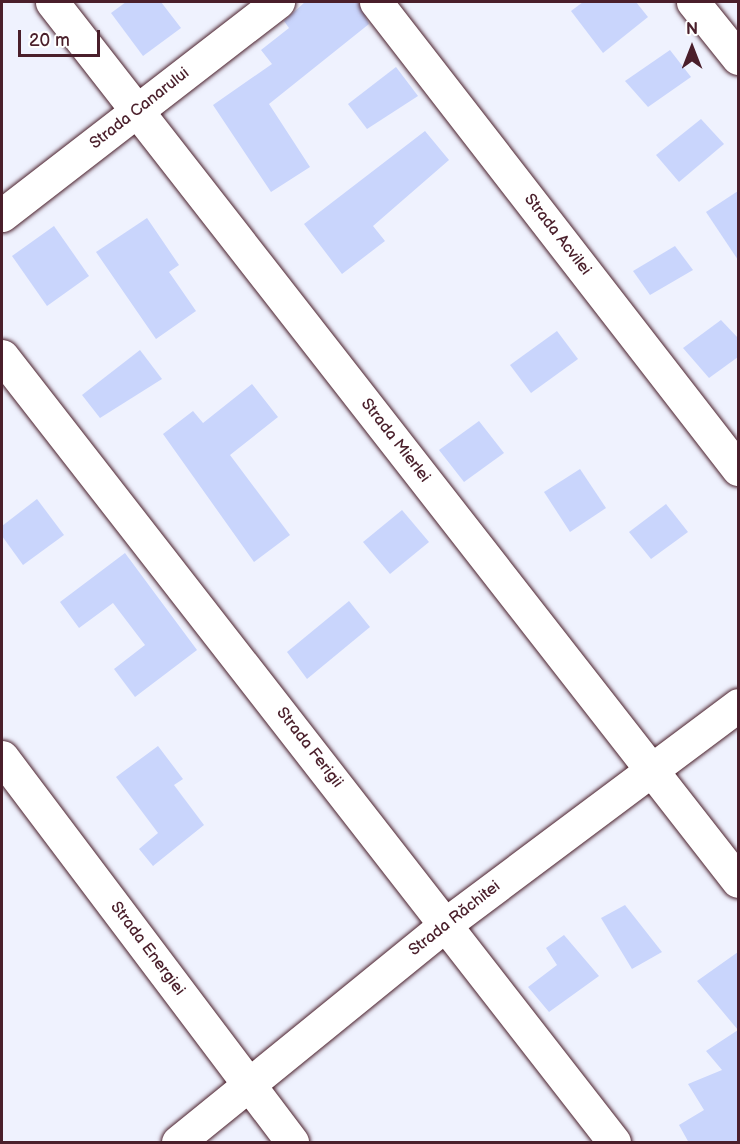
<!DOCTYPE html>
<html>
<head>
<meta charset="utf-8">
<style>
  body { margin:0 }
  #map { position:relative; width:740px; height:1144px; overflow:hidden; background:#eff2fe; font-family:"Balsamiq Sans",sans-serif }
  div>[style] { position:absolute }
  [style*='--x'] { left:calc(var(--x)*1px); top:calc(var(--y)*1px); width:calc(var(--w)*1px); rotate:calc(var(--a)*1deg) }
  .building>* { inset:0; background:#c9d5fc }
  .roads { filter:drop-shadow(0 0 2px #4a1f2b) drop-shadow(0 0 2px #4a1f2b) }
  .minor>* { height:33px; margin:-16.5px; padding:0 16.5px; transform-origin:16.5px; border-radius:16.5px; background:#fff }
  span { translate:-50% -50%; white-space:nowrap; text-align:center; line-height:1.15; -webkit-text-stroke:4.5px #fff; paint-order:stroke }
  .street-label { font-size:16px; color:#4a1f2b }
  .frame { position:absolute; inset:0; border:3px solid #4a1f2b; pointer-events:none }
  .north { position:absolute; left:662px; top:18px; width:60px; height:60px; -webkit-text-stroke:4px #fff; paint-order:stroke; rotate:0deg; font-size:16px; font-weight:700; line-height:24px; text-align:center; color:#4a1f2b }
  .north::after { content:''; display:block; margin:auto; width:21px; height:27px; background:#4a1f2b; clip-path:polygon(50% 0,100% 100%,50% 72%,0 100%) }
  .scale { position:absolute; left:18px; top:30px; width:82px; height:27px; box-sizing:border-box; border:3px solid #4a1f2b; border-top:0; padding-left:8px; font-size:18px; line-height:21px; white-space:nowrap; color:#4a1f2b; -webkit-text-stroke:4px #fff; paint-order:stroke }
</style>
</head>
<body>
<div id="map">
  <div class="building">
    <i style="clip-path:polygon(126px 2px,161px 2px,181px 28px,143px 56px,111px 13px)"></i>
    <i style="clip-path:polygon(305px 2px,358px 2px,369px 24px,269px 104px,310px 167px,271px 192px,213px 105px,272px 64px,261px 50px,289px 28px,284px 21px)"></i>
    <i style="clip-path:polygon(583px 2px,636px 2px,648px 17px,603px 53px,571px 11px)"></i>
    <i style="clip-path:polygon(670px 50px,691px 77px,648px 107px,625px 81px)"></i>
    <i style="clip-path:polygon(396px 67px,418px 96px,367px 129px,348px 104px)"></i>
    <i style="clip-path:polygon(701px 119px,724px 144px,679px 182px,656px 155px)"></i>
    <i style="clip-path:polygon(425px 131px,449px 160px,373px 226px,385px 241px,342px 274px,304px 224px)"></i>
    <i style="clip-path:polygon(738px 191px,738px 260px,706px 212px)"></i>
    <i style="clip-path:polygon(147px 218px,179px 265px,169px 272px,196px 311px,156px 339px,96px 252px)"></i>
    <i style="clip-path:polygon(54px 226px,89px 276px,47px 306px,12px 256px)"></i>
    <i style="clip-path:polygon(675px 246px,693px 270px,650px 295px,633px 271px)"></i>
    <i style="clip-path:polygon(721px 320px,738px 338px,738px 357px,709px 378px,683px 348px)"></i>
    <i style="clip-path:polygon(557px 331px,578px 359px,531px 393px,510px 365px)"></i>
    <i style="clip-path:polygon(140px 350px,162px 379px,100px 418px,82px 395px)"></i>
    <i style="clip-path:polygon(252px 384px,278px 417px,230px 455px,290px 535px,254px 562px,163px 434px,193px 411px,203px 423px)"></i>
    <i style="clip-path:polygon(479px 421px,504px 453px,464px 482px,439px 450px)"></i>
    <i style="clip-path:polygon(580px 469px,606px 508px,570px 532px,544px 492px)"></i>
    <i style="clip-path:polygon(37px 499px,64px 535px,23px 565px,2px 536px,2px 526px)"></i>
    <i style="clip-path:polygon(666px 504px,688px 532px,651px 559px,629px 532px)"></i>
    <i style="clip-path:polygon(402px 510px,429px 542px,390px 574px,363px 542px)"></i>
    <i style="clip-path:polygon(125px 553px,197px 650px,135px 697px,114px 669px,145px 645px,113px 603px,79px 628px,60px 602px)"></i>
    <i style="clip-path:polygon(349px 601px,370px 627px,307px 679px,287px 652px)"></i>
    <i style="clip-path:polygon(158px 746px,183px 779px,174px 785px,204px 825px,153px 866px,139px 849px,158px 833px,116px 777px)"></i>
    <i style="clip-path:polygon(625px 905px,662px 952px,632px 969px,601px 918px)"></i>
    <i style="clip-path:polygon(564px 935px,599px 976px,549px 1012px,528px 987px,557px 965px,546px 948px)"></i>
    <i style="clip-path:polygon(738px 952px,738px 1143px,689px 1143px,679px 1125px,704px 1110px,688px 1084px,722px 1070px,706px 1051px,738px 1030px,697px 981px)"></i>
  </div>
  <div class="roads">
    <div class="minor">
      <i style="--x:52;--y:2;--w:1115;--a:52.03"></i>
      <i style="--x:376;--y:2;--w:591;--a:52.22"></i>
      <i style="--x:693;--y:2;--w:72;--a:51.2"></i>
      <i style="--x:2;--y:215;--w:349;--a:-37.7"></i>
      <i style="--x:2;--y:356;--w:996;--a:52.09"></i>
      <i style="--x:2;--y:757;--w:482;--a:53"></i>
      <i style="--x:178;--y:1142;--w:347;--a:-39.1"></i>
      <i style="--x:447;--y:923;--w:364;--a:-36.8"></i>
    </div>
  </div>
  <div class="street-label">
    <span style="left:140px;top:109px;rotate:-38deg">Strada Canarului</span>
    <span style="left:557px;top:235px;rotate:52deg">Strada Acvilei</span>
    <span style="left:395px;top:441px;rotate:52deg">Strada Mierlei</span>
    <span style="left:309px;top:748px;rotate:52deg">Strada Ferigii</span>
    <span style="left:455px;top:919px;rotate:-38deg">Strada Răchitei</span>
    <span style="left:147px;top:949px;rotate:53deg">Strada Energiei</span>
  </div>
  <div class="frame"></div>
  <div class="north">N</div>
  <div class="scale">20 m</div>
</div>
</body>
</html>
